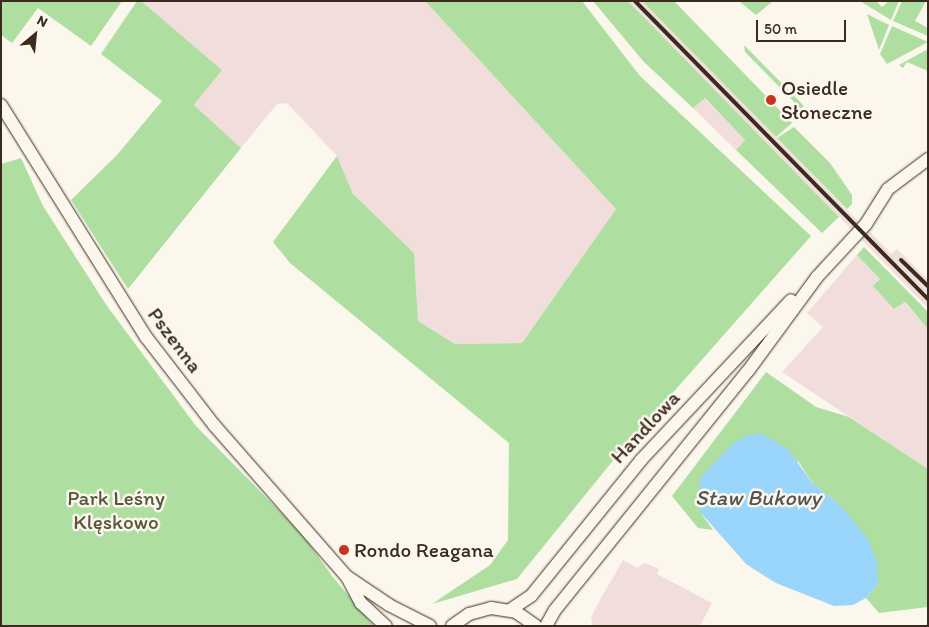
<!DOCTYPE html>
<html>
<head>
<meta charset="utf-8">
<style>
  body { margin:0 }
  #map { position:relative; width:929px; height:627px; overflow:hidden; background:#fbf7ec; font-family:Itim,sans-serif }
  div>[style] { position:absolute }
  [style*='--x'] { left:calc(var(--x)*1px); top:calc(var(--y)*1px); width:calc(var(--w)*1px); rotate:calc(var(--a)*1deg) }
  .built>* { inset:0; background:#f0dddc }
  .green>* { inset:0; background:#aedfa0 }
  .water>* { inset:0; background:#9ad5fb }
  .roads { filter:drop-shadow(0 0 1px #3b2a1e) drop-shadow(0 0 1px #3b2a1e) }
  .minor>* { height:12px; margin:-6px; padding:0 6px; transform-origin:6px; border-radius:6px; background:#fbf7ec }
  .rail>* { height:4px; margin:-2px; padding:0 2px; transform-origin:2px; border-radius:2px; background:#3b2a1e }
  .dots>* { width:14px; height:14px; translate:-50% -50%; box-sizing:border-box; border:2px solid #fbf7ec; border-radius:50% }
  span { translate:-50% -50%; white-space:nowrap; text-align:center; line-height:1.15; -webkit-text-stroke:5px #fbf7ec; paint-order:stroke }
  .poi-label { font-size:21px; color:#3b2a1e }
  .left { translate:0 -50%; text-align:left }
  .street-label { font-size:21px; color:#3b2a1e }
  .park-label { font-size:21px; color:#58573e }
  .water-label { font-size:22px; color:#535555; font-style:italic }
  .frame { position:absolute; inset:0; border:2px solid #3b2a1e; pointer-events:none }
  .north { position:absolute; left:10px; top:10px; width:50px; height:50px; -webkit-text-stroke:4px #fbf7ec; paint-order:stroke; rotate:28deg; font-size:14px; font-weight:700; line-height:20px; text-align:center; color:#3b2a1e }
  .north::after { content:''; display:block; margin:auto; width:18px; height:22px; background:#3b2a1e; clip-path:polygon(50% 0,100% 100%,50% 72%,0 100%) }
  .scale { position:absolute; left:756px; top:20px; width:90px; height:22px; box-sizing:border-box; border:2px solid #3b2a1e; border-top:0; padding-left:6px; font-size:15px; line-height:18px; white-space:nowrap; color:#3b2a1e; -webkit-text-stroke:4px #fbf7ec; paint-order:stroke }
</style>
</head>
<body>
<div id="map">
  <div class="built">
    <i style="clip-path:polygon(141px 1px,425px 1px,616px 209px,522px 343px,455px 344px,418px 321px,414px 253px,353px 194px,337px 156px,287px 103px,277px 104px,241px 148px,194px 105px,222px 70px)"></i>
    <i style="clip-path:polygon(628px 1px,642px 1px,850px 213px,859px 222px,852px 230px)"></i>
    <i style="clip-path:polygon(704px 98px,745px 140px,736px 150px,693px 108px)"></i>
    <i style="clip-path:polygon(869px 231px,891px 254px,897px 249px,928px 280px,928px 308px,861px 239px)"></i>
    <i style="clip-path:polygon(857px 255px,880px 279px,873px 286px,895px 309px,904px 302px,928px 329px,928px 469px,782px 372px,823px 327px,807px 313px)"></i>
    <i style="clip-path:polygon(623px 560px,637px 568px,645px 563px,659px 569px,657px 574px,712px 603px,700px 626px,593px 626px,591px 618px,596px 607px)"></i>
  </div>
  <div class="green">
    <i style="clip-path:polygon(1px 1px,122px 1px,91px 46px,38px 8px,12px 43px,1px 35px)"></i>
    <i style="clip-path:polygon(137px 1px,141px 1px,222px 70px,194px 105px,241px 148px,128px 289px,71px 200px,117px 155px,162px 101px,101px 54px)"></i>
    <i style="clip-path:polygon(425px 1px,582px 1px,640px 76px,811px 236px,611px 463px,517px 579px,432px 604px,490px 565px,508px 540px,509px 443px,290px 263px,273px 242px,337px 156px,353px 194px,414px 253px,418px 321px,455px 344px,522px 343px,616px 209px)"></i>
    <i style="clip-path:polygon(593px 1px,628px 1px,839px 217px,822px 233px,736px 150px,745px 140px,705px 98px,693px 108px,643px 61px)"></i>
    <i style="clip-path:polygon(642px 1px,674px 1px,792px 123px,776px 137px)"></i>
    <i style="clip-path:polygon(739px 1px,773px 1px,756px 15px)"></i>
    <i style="clip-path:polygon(860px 1px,876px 1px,882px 7px,889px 1px,899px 1px,891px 20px)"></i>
    <i style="clip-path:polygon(902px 1px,926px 1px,915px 21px,928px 28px,928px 36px,893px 21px)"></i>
    <i style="clip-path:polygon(867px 14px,889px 25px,879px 50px)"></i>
    <i style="clip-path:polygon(892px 26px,928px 42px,887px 64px,880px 54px)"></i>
    <i style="clip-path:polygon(744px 45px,804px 106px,801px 109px,745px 52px)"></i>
    <i style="clip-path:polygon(928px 49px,928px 71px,907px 62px,903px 68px,899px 65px)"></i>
    <i style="clip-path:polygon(794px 127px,830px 163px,852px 195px,852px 204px,847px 209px,777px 138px)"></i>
    <i style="clip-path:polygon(21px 158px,43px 206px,107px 306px,196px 426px,303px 535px,332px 576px,374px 626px,1px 626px,1px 164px)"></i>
    <i style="clip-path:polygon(864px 247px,928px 312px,928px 329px,905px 302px,894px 309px,873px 286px,880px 279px,857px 255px)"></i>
    <i style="clip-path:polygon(766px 372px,816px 407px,849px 417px,928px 469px,928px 607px,879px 613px,866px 598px,878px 584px,839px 504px,813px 484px,798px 461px,701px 513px,713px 530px,698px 528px,672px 496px)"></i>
  </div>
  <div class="water">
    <i style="clip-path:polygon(762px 434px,788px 449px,813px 484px,839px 504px,868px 539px,877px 562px,878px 584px,866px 598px,853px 605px,834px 606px,776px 583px,746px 564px,701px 513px,698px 503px,701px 477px,733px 444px,748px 435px)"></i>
  </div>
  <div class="roads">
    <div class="minor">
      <i style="--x:1;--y:105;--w:274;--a:58"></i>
      <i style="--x:146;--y:337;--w:111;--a:52.3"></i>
      <i style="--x:214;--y:425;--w:202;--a:48.8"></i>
      <i style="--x:347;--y:577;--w:30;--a:62"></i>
      <i style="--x:361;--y:603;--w:34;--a:43"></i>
      <i style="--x:349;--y:578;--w:48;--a:34"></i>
      <i style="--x:389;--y:605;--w:46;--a:27.1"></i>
      <i style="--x:510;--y:610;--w:25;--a:-34"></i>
      <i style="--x:531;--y:596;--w:175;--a:-51"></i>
      <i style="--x:641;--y:460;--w:219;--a:-46.8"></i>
      <i style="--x:452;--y:626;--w:21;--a:-35"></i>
      <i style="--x:469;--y:614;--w:23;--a:-15"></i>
      <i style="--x:491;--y:608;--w:25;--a:9"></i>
      <i style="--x:516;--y:612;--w:24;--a:35"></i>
      <i style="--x:546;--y:626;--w:18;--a:-61"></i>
      <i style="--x:555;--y:610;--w:307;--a:-51.1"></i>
      <i style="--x:748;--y:371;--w:117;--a:-53.7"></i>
      <i style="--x:817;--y:277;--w:72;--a:-47.2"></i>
      <i style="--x:866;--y:224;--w:41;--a:-57.8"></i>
      <i style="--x:888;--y:189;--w:50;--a:-36.9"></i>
    </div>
  </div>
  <div class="rail">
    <i style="--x:635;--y:1;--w:418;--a:45.5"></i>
    <i style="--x:901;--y:260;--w:37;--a:44"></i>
  </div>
  <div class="dots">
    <i style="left:771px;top:100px;background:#c8321e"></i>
    <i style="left:344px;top:550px;background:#c8321e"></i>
  </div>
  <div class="poi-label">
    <span class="left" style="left:781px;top:100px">Osiedle<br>Słoneczne</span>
    <span class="left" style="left:354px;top:550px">Rondo Reagana</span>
  </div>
  <div class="street-label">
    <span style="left:175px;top:340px;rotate:53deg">Pszenna</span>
    <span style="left:645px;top:427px;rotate:-47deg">Handlowa</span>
  </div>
  <div class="park-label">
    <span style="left:116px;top:510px">Park Leśny<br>Klęskowo</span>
  </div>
  <div class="water-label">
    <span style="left:758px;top:498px">Staw Bukowy</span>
  </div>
  <div class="frame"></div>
  <div class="north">N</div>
  <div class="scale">50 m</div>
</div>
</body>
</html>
